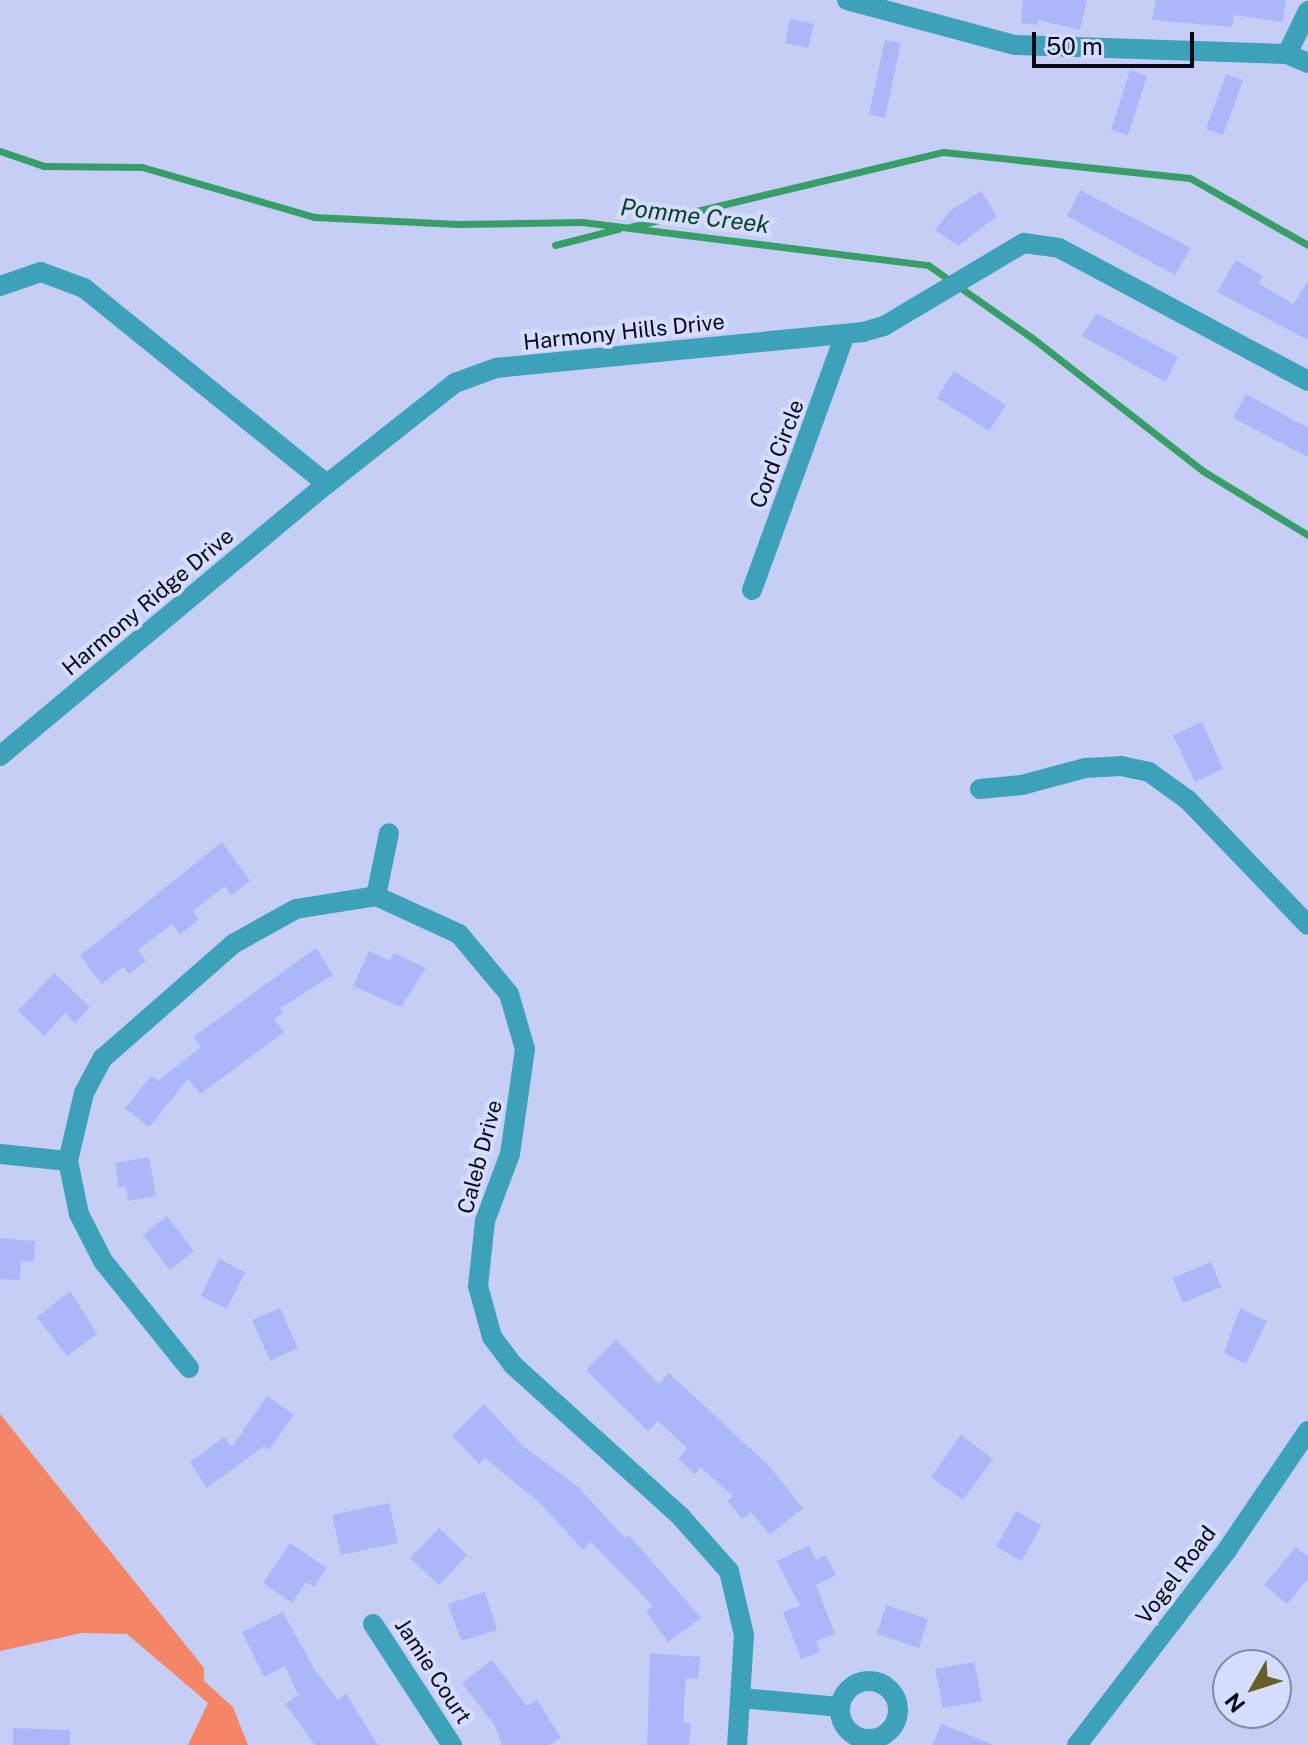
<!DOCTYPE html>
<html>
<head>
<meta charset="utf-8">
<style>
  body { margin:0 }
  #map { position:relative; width:1308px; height:1745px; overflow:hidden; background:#c7cef6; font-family:"Public Sans",sans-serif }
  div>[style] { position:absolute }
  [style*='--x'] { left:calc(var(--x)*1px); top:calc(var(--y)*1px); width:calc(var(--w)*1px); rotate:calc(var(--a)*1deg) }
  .green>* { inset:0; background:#f48667 }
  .stream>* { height:7px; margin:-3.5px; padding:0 3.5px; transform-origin:3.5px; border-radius:3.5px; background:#379e68 }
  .building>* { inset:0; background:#acb7f9 }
  .minor>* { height:20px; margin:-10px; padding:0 10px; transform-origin:10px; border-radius:10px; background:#3da1ba }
  .minor>.ring { margin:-10px; padding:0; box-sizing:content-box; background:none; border:20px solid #3da1ba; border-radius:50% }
  span { translate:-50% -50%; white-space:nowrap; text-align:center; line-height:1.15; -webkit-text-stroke:8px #d6dcfc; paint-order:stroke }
  .street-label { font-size:22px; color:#080a17 }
  .water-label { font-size:24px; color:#074126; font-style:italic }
  .north { position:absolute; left:1212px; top:1649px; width:80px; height:80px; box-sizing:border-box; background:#d6dcfc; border:2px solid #8488a0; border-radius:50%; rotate:231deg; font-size:22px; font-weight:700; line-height:32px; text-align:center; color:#080a17 }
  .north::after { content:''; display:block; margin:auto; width:28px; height:36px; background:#695d2a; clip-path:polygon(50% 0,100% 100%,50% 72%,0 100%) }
  .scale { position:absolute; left:1032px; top:32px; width:162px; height:36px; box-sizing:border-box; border:4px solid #080a17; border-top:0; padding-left:10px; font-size:24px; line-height:28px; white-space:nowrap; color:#080a17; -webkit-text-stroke:6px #d6dcfc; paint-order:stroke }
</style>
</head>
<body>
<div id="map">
  <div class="green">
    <i style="clip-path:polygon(0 1414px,204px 1668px,204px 1681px,233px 1707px,248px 1745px,188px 1745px,208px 1703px,127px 1634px,82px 1633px,0 1651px)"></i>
  </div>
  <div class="stream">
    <i style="--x:0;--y:151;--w:46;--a:18.8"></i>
    <i style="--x:44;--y:166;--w:98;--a:0.6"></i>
    <i style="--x:142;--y:167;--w:179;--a:16.2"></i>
    <i style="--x:314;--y:217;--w:144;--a:2.8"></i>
    <i style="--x:458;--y:224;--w:124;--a:-0.9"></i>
    <i style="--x:582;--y:222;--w:349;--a:7.1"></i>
    <i style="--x:928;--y:265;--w:126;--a:35"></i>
    <i style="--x:1031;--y:337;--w:218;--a:37.9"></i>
    <i style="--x:1203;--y:471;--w:123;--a:31.4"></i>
    <i style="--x:630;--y:227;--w:322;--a:-13.5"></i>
    <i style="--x:943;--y:152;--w:248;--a:6"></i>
    <i style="--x:1190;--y:178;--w:136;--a:29.6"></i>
    <i style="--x:555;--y:245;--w:65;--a:-14.3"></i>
  </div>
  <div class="building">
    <i style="clip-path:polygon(1023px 0,1087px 0,1080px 30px,1038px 20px,1038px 25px,1021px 23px)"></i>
    <i style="clip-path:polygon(1156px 0,1286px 0,1283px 22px,1234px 15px,1232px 27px,1152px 20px)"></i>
    <i style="clip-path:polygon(790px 19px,814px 24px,808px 48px,785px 43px)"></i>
    <i style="clip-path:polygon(885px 40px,901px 43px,885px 118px,869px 114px)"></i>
    <i style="clip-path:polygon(1130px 70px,1147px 76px,1128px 135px,1111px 130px)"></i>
    <i style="clip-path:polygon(1226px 74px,1243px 80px,1223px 135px,1206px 129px)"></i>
    <i style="clip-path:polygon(1080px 190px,1191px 248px,1175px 275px,1067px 216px)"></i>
    <i style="clip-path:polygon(981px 191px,997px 216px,958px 246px,935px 230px,950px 211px)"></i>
    <i style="clip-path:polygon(1236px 260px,1263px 276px,1258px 283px,1293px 304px,1308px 281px,1308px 340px,1217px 292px)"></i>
    <i style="clip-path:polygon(1096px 313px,1178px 357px,1166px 382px,1082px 336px)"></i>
    <i style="clip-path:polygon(954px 371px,1006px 405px,989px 431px,937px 398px)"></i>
    <i style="clip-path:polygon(1246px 394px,1308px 428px,1308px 457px,1233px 418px)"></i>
    <i style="clip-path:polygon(1202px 722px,1223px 769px,1195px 782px,1173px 735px)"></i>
    <i style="clip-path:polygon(222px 842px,250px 881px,231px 895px,225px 886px,193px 911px,199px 919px,180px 935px,172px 924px,138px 950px,146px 961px,129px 974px,123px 967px,102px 984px,80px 956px)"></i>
    <i style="clip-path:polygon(316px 948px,333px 975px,280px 1008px,283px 1012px,274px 1019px,284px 1032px,200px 1094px,188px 1079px,149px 1127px,125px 1108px,151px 1076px,158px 1081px,201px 1047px,193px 1037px)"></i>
    <i style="clip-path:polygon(369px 951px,390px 961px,394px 953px,426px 968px,401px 1007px,353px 986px)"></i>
    <i style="clip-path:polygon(54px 973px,90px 1007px,75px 1023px,65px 1013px,44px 1036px,18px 1011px)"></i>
    <i style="clip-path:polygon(149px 1157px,156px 1196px,128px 1201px,126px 1186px,119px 1188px,115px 1163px)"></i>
    <i style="clip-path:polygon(167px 1216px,194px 1251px,170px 1270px,143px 1235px)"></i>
    <i style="clip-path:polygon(0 1238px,35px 1241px,34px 1262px,21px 1261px,20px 1280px,0 1279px)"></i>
    <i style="clip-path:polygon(219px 1259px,245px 1272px,227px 1309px,201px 1296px)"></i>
    <i style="clip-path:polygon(1211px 1262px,1221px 1287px,1183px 1303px,1173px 1278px)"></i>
    <i style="clip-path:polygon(70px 1291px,97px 1334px,67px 1356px,37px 1317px)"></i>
    <i style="clip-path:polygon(280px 1308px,298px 1348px,270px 1361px,252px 1320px)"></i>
    <i style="clip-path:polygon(1240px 1308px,1267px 1321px,1246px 1364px,1224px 1353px)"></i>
    <i style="clip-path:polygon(616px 1340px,659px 1384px,669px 1373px,769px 1466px,803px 1508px,770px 1535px,751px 1512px,742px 1519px,728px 1501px,733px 1496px,700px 1467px,695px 1474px,678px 1459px,687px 1448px,658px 1421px,648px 1431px,586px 1370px)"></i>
    <i style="clip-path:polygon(267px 1396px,294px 1415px,269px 1450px,264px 1446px,207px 1488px,190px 1462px,224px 1437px,232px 1447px)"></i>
    <i style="clip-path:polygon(484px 1404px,523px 1446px,578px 1487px,625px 1538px,629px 1535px,701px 1618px,668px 1642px,646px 1612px,653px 1606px,591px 1542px,583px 1550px,540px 1503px,485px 1458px,479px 1464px,452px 1436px)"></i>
    <i style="clip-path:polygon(961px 1435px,993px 1459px,963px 1500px,931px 1477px)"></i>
    <i style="clip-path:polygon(389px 1503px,398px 1543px,341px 1555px,332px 1515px)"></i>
    <i style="clip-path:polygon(1016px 1511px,1041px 1525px,1022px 1561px,996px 1547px)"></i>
    <i style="clip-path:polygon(439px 1528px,467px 1555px,439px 1585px,410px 1558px)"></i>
    <i style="clip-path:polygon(290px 1543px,327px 1568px,314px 1587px,306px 1582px,292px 1603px,263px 1583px)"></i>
    <i style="clip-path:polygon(809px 1545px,816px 1560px,826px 1555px,836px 1575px,816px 1585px,835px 1634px,816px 1641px,820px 1652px,801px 1659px,783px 1612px,800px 1606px,777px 1561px)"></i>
    <i style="clip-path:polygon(1296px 1547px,1308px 1557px,1308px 1579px,1287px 1604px,1264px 1585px)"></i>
    <i style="clip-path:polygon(485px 1592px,497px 1630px,461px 1641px,448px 1604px)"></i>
    <i style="clip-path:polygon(886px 1605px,928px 1619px,919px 1648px,877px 1634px)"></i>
    <i style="clip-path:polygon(283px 1612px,314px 1669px,338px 1700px,346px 1694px,378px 1745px,315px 1745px,285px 1704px,298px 1695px,285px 1666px,264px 1677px,242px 1632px)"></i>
    <i style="clip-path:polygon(650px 1653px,700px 1657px,698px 1679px,686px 1678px,683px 1722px,691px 1723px,689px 1745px,647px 1745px)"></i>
    <i style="clip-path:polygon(492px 1660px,527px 1706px,537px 1700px,561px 1738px,549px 1745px,502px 1745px,495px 1726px,462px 1683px)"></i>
    <i style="clip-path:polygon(974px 1662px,982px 1701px,943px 1708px,935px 1669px)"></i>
    <i style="clip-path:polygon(941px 1724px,992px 1744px,992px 1745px,933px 1745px)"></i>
    <i style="clip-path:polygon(13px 1728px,70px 1730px,70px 1745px,13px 1745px)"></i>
  </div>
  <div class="minor">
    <i style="--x:847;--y:0;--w:174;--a:15"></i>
    <i style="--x:1015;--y:45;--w:272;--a:1.9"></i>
    <i style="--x:1287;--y:54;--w:23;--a:23"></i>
    <i style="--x:1287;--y:54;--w:48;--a:-64"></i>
    <i style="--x:0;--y:286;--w:43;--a:-18.9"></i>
    <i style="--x:41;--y:272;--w:46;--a:20.4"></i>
    <i style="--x:84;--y:288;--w:312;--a:38.9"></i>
    <i style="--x:327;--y:484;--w:163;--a:-38.3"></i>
    <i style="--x:455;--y:383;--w:44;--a:-20.1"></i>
    <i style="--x:496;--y:368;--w:369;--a:-5.6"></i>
    <i style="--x:863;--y:332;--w:22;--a:-16"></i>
    <i style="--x:884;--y:326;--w:163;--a:-30.7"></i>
    <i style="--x:1024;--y:243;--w:35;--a:8"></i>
    <i style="--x:1059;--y:248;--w:282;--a:28.1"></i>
    <i style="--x:752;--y:590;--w:271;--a:-70"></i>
    <i style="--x:0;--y:756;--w:425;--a:-39.8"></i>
    <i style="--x:980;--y:789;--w:42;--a:-5.4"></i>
    <i style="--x:1022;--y:785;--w:65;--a:-15.1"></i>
    <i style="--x:1085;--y:768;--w:36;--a:-3"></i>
    <i style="--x:1121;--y:766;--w:29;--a:12"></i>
    <i style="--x:1149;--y:772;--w:48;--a:35.7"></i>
    <i style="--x:1188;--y:800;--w:173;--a:46.2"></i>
    <i style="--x:376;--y:896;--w:64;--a:-78.3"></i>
    <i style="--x:0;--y:1154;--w:68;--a:5.9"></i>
    <i style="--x:189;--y:1368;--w:137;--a:-128.8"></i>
    <i style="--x:103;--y:1261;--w:53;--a:-117.1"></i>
    <i style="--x:79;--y:1214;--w:54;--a:-101.7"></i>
    <i style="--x:68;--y:1161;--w:70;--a:-76.8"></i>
    <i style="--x:84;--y:1093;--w:40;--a:-62"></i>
    <i style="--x:103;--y:1058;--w:173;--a:-41.2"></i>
    <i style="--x:233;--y:944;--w:72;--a:-29.1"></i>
    <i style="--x:296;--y:909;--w:81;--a:-9.2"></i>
    <i style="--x:376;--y:896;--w:91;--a:24.6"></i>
    <i style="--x:459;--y:934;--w:78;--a:50.2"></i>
    <i style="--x:509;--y:994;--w:57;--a:73.8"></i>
    <i style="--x:525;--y:1049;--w:106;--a:98.1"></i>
    <i style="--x:510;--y:1154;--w:72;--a:110.5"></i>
    <i style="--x:485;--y:1221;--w:65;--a:96.1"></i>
    <i style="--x:478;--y:1286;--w:53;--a:74.6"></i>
    <i style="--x:492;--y:1337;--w:35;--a:53"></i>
    <i style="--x:513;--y:1365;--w:227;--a:42.1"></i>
    <i style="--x:681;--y:1517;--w:72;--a:48.4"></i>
    <i style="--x:729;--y:1571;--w:66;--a:76.8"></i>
    <i style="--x:744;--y:1635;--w:110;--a:93.6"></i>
    <i style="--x:373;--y:1624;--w:145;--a:56.9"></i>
    <i class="ring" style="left:840px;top:1681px;width:38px;height:38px"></i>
    <i style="--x:741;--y:1698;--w:98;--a:5.2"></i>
    <i style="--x:1077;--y:1745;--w:246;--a:-52.4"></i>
    <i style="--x:1227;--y:1550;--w:144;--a:-55.8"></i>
  </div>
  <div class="street-label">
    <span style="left:624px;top:332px;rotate:-6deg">Harmony Hills Drive</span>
    <span style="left:777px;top:454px;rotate:-69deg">Cord Circle</span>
    <span style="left:148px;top:602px;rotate:-40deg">Harmony Ridge Drive</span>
    <span style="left:480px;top:1157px;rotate:-75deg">Caleb Drive</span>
    <span style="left:1176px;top:1575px;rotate:-53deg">Vogel Road</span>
    <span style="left:433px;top:1671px;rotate:57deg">Jamie Court</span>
  </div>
  <div class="water-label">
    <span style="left:695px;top:216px;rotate:7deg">Pomme Creek</span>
  </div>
  <div class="north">N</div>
  <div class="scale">50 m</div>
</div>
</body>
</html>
